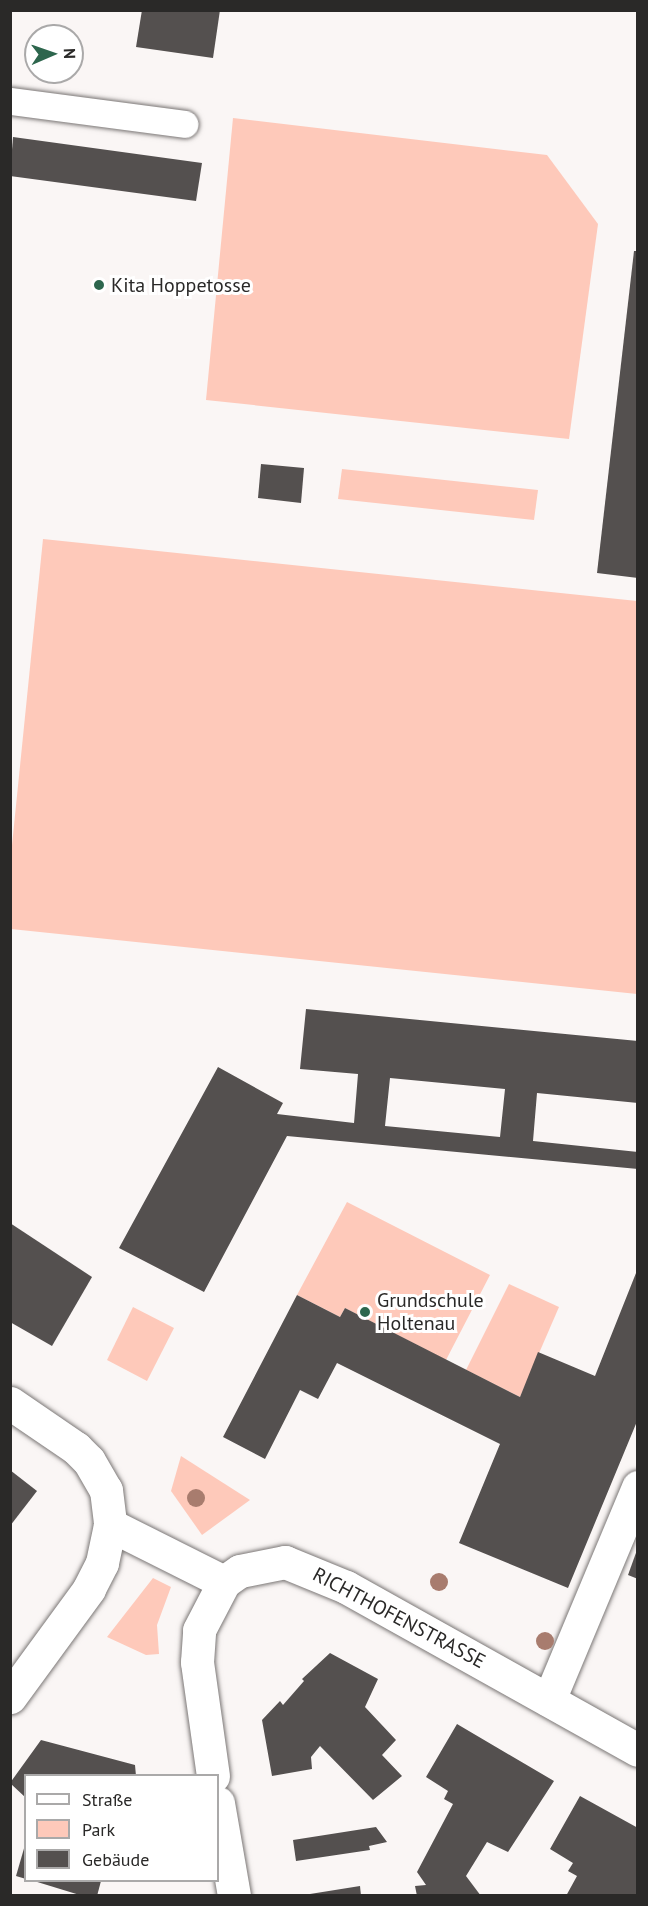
<!DOCTYPE html>
<html>
<head>
<meta charset="utf-8">
<style>
  body { margin:0 }
  #map { position:relative; width:648px; height:1906px; overflow:hidden; background:#faf6f5; font-family:"PT Sans",sans-serif }
  div>[style] { position:absolute }
  [style*='--x'] { left:calc(var(--x)*1px); top:calc(var(--y)*1px); width:calc(var(--w)*1px); rotate:calc(var(--a)*1deg) }
  .green>* { inset:0; background:#fec9ba }
  .building>* { inset:0; background:#54504f }
  .roads { filter:drop-shadow(0 0 2px #7b7776) drop-shadow(0 0 2px #7b7776) }
  .lane>* { height:27px; margin:-13.5px; padding:0 13.5px; transform-origin:13.5px; border-radius:13.5px; background:#fff }
  .street>* { height:33px; margin:-16.5px; padding:0 16.5px; transform-origin:16.5px; border-radius:16.5px; background:#fff }
  .trees>* { width:18px; height:18px; margin:-9px; border-radius:50%; background:#a87c6e }
  .dots>* { width:16px; height:16px; translate:-50% -50%; box-sizing:border-box; border:3px solid #fff; border-radius:50% }
  span { translate:-50% -50%; white-space:nowrap; text-align:center; line-height:1.15; -webkit-text-stroke:6px #fff; paint-order:stroke }
  .poi-label { font-size:20px; color:#2a2928 }
  .left { translate:0 -50%; text-align:left }
  .street-label { font-size:20px; color:#2a2928 }
  .frame { position:absolute; inset:0; border:12px solid #2a2928; pointer-events:none }
  .legend { position:absolute; left:24px; top:1774px; width:195px; height:108px; box-sizing:border-box; background:#fff; border:2px solid #aaa9a9; margin:0; padding:8px 10px; list-style:none; font-size:18px; color:#2a2928 }
  .legend li { display:flex; align-items:center; gap:12px; height:30px }
  .legend b { width:30px; border:2px solid #aaa9a9 }
  .north { position:absolute; left:24px; top:24px; width:60px; height:60px; box-sizing:border-box; background:#fff; border:2px solid #aaa9a9; border-radius:50%; rotate:88deg; font-size:16px; font-weight:700; line-height:24px; text-align:center; color:#2a2928 }
  .north::after { content:''; display:block; margin:auto; width:21px; height:27px; background:#2d664d; clip-path:polygon(50% 0,100% 100%,50% 72%,0 100%) }
</style>
</head>
<body>
<div id="map">
  <div class="green">
    <i style="clip-path:polygon(233px 118px,547px 155px,598px 224px,569px 439px,206px 400px)"></i>
    <i style="clip-path:polygon(342px 469px,538px 490px,534px 520px,338px 499px)"></i>
    <i style="clip-path:polygon(43px 539px,637px 601px,637px 994px,11px 929px,11px 855px)"></i>
    <i style="clip-path:polygon(347px 1202px,490px 1275px,446px 1360px,345px 1308px,340px 1317px,297px 1295px)"></i>
    <i style="clip-path:polygon(509px 1284px,559px 1307px,520px 1397px,466px 1370px)"></i>
    <i style="clip-path:polygon(133px 1307px,174px 1328px,147px 1381px,107px 1360px)"></i>
    <i style="clip-path:polygon(181px 1456px,250px 1500px,202px 1535px,171px 1491px)"></i>
    <i style="clip-path:polygon(153px 1578px,171px 1587px,157px 1625px,159px 1654px,146px 1655px,107px 1637px)"></i>
  </div>
  <div class="building">
    <i style="clip-path:polygon(142px 10px,220px 10px,213px 58px,136px 47px)"></i>
    <i style="clip-path:polygon(13px 137px,202px 163px,196px 201px,10px 176px)"></i>
    <i style="clip-path:polygon(634px 251px,638px 251px,638px 578px,597px 573px)"></i>
    <i style="clip-path:polygon(261px 464px,304px 468px,301px 503px,258px 498px)"></i>
    <i style="clip-path:polygon(evenodd,306px 1009px,638px 1041px,638px 1103px,537px 1093px,533px 1141px,638px 1152px,638px 1169px,287px 1136px,204px 1292px,119px 1248px,218px 1067px,283px 1103px,277px 1114px,354px 1123px,358px 1074px,300px 1069px,306px 1009px,390px 1078px,505px 1089px,500px 1137px,385px 1126px,390px 1078px)"></i>
    <i style="clip-path:polygon(10px 1223px,92px 1277px,52px 1346px,10px 1322px)"></i>
    <i style="clip-path:polygon(638px 1268px,638px 1419px,568px 1588px,459px 1543px,500px 1444px,337px 1363px,318px 1399px,300px 1390px,265px 1459px,223px 1437px,297px 1295px,340px 1317px,345px 1308px,520px 1397px,538px 1352px,595px 1376px)"></i>
    <i style="clip-path:polygon(10px 1470px,37px 1491px,10px 1526px)"></i>
    <i style="clip-path:polygon(637px 1550px,638px 1550px,638px 1579px,628px 1575px)"></i>
    <i style="clip-path:polygon(330px 1653px,378px 1679px,365px 1707px,396px 1740px,382px 1755px,402px 1776px,373px 1800px,320px 1746px,311px 1757px,312px 1769px,272px 1776px,262px 1720px,280px 1701px,283px 1705px,304px 1681px,302px 1679px)"></i>
    <i style="clip-path:polygon(457px 1724px,554px 1781px,508px 1852px,487px 1842px,466px 1876px,481px 1896px,417px 1896px,415px 1886px,426px 1885px,417px 1872px,453px 1804px,444px 1799px,448px 1791px,426px 1777px)"></i>
    <i style="clip-path:polygon(41px 1740px,135px 1765px,136px 1776px,26px 1776px,26px 1798px,10px 1783px)"></i>
    <i style="clip-path:polygon(580px 1796px,638px 1828px,638px 1896px,566px 1896px,577px 1876px,568px 1871px,573px 1863px,550px 1849px)"></i>
    <i style="clip-path:polygon(376px 1827px,387px 1842px,369px 1846px,370px 1850px,296px 1861px,293px 1840px)"></i>
    <i style="clip-path:polygon(25px 1845px,26px 1845px,26px 1879px,16px 1876px)"></i>
    <i style="clip-path:polygon(34px 1881px,101px 1881px,97px 1896px,83px 1896px)"></i>
    <i style="clip-path:polygon(360px 1886px,361px 1896px,310px 1896px,310px 1894px)"></i>
  </div>
  <div class="roads">
    <div class="lane">
      <i style="--x:10;--y:101;--w:176;--a:7.5"></i>
    </div>
    <div class="street">
      <i style="--x:10;--y:1403;--w:80;--a:34.3"></i>
      <i style="--x:76;--y:1448;--w:18;--a:45"></i>
      <i style="--x:89;--y:1461;--w:34;--a:60"></i>
      <i style="--x:106;--y:1490;--w:35;--a:83"></i>
      <i style="--x:110;--y:1525;--w:39;--a:102"></i>
      <i style="--x:102;--y:1563;--w:29;--a:117"></i>
      <i style="--x:89;--y:1589;--w:134;--a:126.2"></i>
      <i style="--x:110;--y:1525;--w:127;--a:26.6"></i>
      <i style="--x:549;--y:1700;--w:231;--a:-67.3"></i>
      <i style="--x:213;--y:1776;--w:115;--a:-98"></i>
      <i style="--x:197;--y:1662;--w:32;--a:-86"></i>
      <i style="--x:199;--y:1630;--w:54;--a:-62.5"></i>
      <i style="--x:224;--y:1582;--w:19;--a:-35"></i>
      <i style="--x:240;--y:1571;--w:46;--a:-11.3"></i>
      <i style="--x:285;--y:1562;--w:66;--a:22.3"></i>
      <i style="--x:346;--y:1587;--w:334;--a:29.2"></i>
      <i style="--x:218;--y:1803;--w:94;--a:80.2"></i>
    </div>
  </div>
  <div class="trees">
    <i style="left:196px;top:1498px"></i>
    <i style="left:439px;top:1582px"></i>
    <i style="left:545px;top:1641px"></i>
  </div>
  <div class="dots">
    <i style="left:99px;top:285px;background:#2d664d"></i>
    <i style="left:365px;top:1312px;background:#2d664d"></i>
  </div>
  <div class="poi-label">
    <span class="left" style="left:111px;top:285px">Kita Hoppetosse</span>
    <span class="left" style="left:377px;top:1312px">Grundschule<br>Holtenau</span>
  </div>
  <div class="street-label">
    <span style="left:399px;top:1618px;rotate:28deg">RICHTHOFENSTRASSE</span>
  </div>
  <div class="frame"></div>
  <ul class="legend">
  <li><b style="height:8px;background:#fff"></b>Straße</li>
  <li><b style="height:16px;background:#fec9ba"></b>Park</li>
  <li><b style="height:16px;background:#54504f"></b>Gebäude</li>
  </ul>
  <div class="north">N</div>
</div>
</body>
</html>
